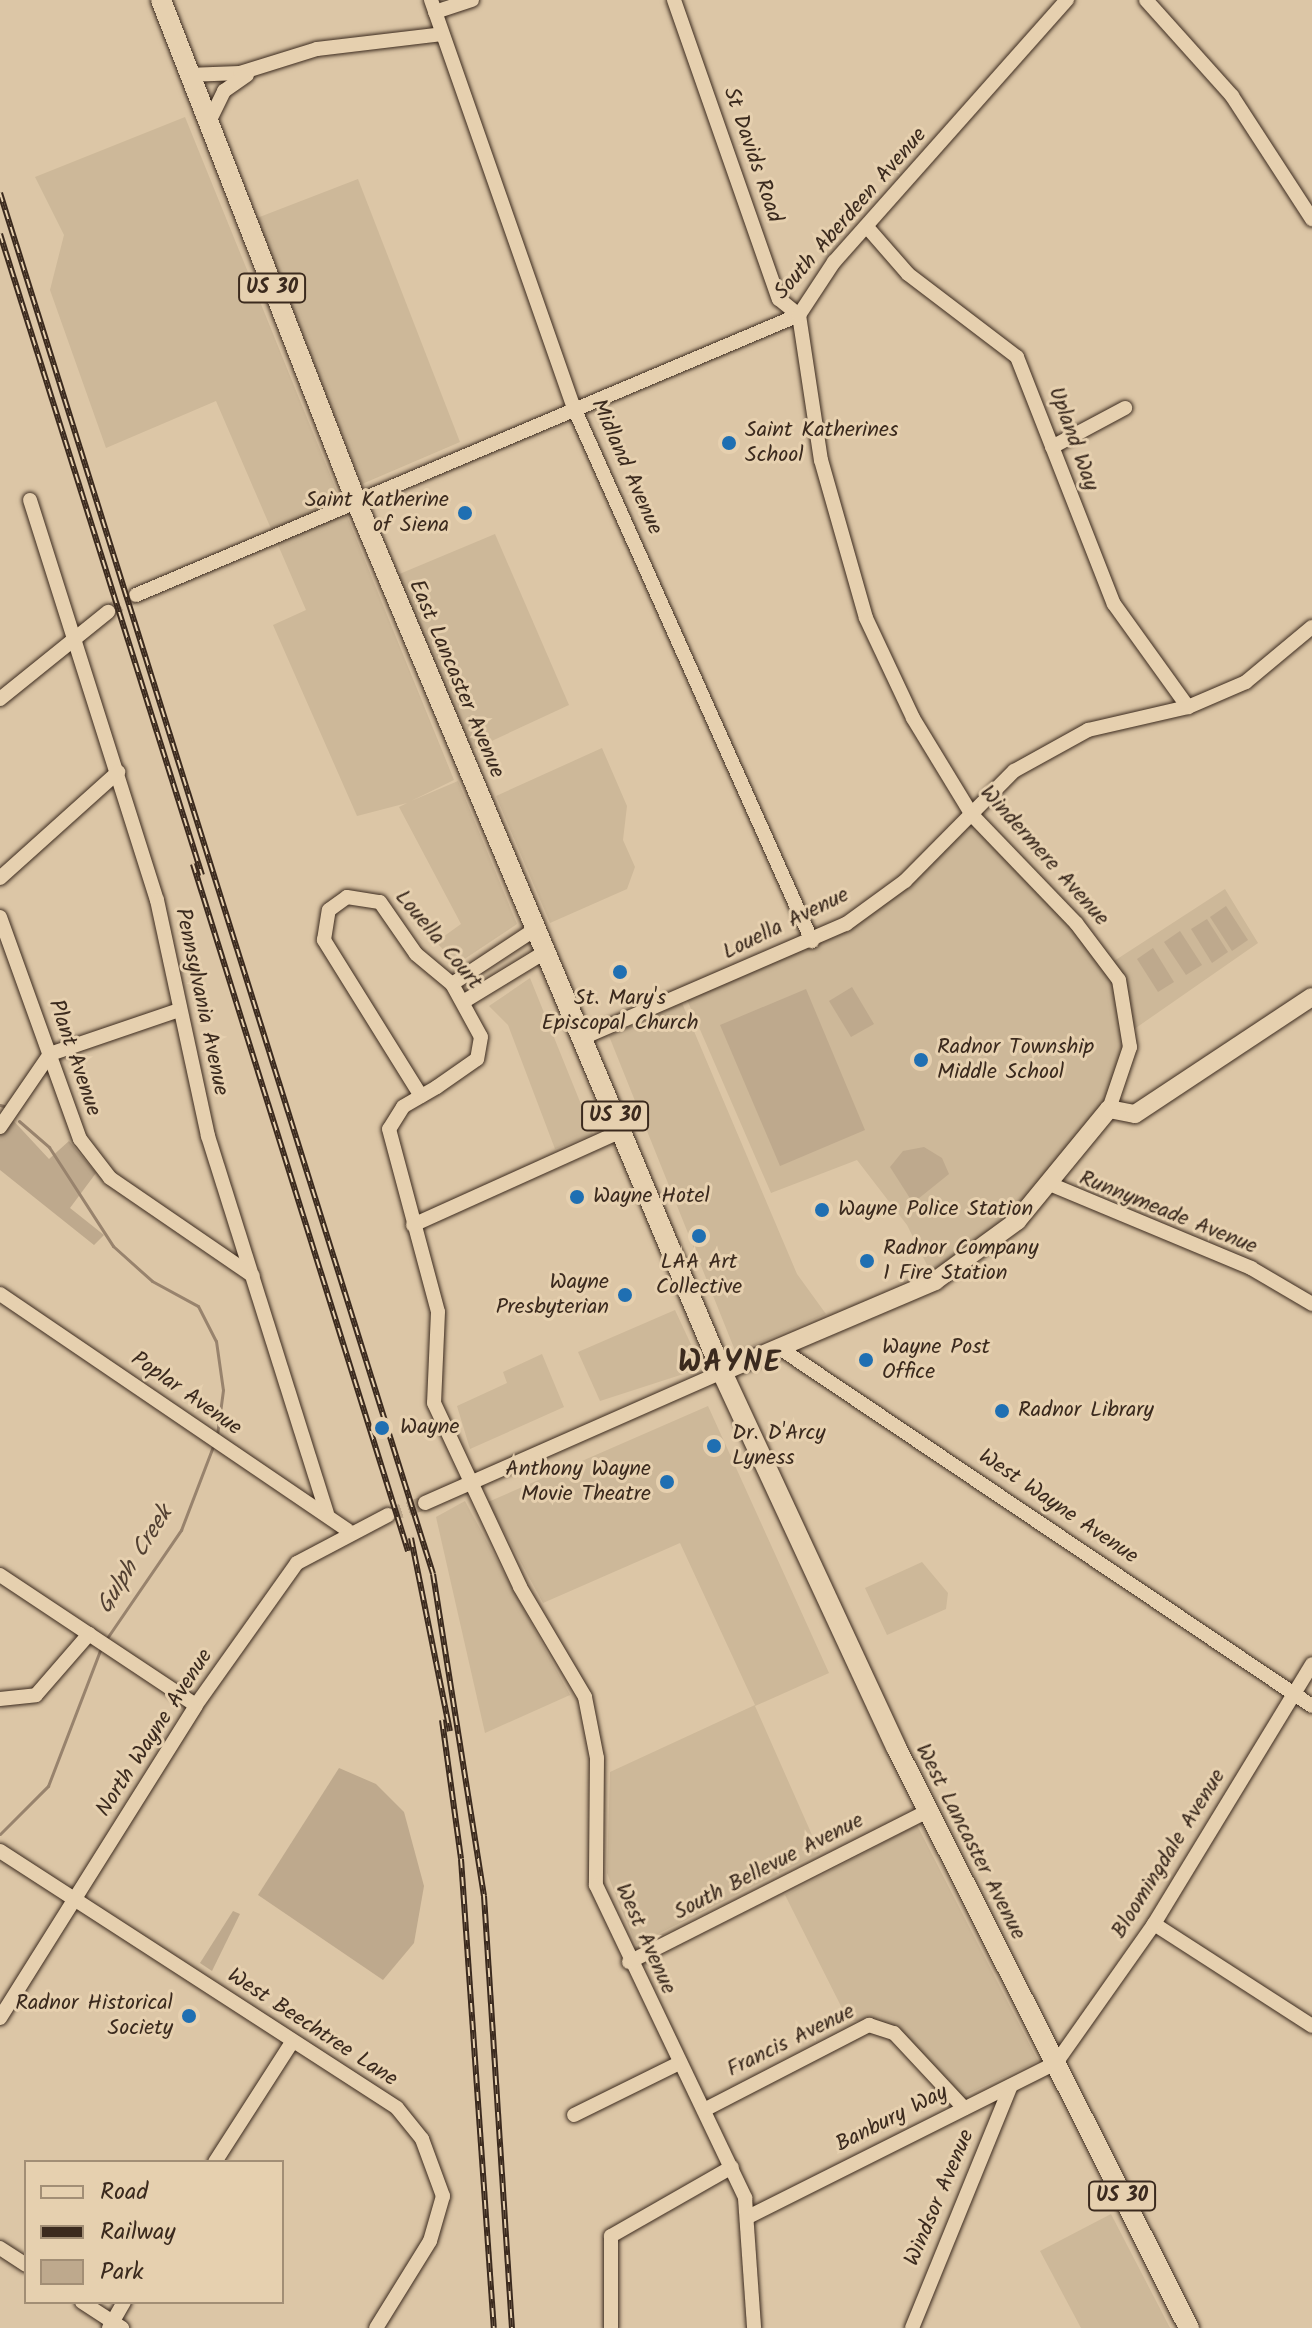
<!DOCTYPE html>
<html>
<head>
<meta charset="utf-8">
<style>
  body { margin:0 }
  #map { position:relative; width:1312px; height:2328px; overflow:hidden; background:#dcc6a6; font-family:Kalam,sans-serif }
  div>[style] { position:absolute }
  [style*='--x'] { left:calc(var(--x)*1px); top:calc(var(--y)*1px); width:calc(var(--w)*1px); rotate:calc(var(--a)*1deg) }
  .built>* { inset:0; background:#cdb899 }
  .green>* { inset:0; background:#bea98d }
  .stream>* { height:3px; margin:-1.5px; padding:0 1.5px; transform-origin:1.5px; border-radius:1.5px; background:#98836d }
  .minor-tunnel>* { height:14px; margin-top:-7px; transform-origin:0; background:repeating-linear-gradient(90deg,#bca78b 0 14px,transparent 0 21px) }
  .roads { filter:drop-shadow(0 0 2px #3b2a1e) drop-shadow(0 0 2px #3b2a1e) }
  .minor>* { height:14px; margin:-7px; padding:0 7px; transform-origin:7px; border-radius:7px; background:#e6d0af }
  .major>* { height:18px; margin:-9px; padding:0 9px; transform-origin:9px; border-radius:9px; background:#e6d0af }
  .highway>* { height:20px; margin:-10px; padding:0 10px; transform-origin:10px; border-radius:10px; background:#e6d0af }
  .rail>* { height:6px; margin-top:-3px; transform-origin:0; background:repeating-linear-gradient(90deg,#e6d0af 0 9px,#3b2a1e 0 18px); box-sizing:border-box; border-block:2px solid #3b2a1e }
  .dots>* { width:22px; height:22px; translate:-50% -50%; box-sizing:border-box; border:4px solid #e6d0af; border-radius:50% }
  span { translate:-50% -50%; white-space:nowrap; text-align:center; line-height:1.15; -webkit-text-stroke:6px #e6d0af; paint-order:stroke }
  .shield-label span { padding:2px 6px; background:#e6d0af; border:2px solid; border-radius:6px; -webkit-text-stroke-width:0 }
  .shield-label { font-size:20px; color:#3b2a1e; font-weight:700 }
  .street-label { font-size:22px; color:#3b2a1e }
  .poi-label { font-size:22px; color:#3b2a1e }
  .left { translate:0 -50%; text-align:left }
  .right { translate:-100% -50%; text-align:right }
  .water-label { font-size:24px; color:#524032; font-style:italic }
  .district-label { font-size:30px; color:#3b2a1e; font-weight:700; letter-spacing:2px }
  .legend { position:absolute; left:24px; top:2160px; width:260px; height:144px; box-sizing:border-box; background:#e6d0af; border:2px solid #a28e75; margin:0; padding:10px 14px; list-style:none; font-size:24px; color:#3b2a1e }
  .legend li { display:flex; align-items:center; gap:16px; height:40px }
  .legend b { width:40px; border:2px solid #a28e75 }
</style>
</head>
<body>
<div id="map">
  <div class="built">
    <i style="clip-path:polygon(185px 117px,454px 780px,411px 801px,458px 781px,517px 924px,457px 964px,436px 942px,461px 924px,399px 807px,407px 803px,357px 816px,273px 625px,306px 610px,216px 401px,106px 448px,50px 290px,64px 235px,35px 177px)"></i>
    <i style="clip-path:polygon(358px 179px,460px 442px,362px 484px,257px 218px)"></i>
    <i style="clip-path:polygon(495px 534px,569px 705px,470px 751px,397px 575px)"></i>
    <i style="clip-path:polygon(602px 748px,627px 806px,623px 840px,635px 867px,627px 889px,550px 923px,496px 796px)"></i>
    <i style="clip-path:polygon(972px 815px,1111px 963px,1225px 889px,1258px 943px,1130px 1032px,1124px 1079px,1061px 1174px,935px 1281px,907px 1225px,857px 1160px,771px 1193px,685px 995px,846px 924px)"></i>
    <i style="clip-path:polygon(530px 978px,593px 1134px,555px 1149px,508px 1025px,489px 1006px)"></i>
    <i style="clip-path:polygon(682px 1003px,797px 1274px,826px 1314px,736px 1353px,609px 1036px)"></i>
    <i style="clip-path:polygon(675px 1310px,702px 1368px,600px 1401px,578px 1352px)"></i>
    <i style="clip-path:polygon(542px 1354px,564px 1407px,470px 1449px,457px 1406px,507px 1383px,503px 1372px)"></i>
    <i style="clip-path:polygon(708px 1406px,829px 1673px,755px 1706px,820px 1853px,636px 1945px,607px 1873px,610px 1772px,755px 1705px,680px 1543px,543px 1603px,488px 1502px)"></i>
    <i style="clip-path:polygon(465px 1501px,570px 1695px,485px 1733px,436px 1517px)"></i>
    <i style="clip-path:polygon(922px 1562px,948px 1593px,946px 1609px,887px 1635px,865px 1588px)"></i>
    <i style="clip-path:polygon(917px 1825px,1038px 2061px,961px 2097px,897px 2026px,848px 2020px,785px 1895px)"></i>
    <i style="clip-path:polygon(1111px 2214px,1170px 2328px,1081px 2328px,1040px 2251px)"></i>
  </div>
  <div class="green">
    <i style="clip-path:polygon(1226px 906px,1248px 940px,1232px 951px,1210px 917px)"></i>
    <i style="clip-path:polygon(1207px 919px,1228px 952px,1212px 963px,1191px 929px)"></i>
    <i style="clip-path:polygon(1180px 931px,1202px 965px,1186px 975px,1164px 942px)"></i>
    <i style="clip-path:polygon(1153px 948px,1174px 982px,1158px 992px,1137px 959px)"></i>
    <i style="clip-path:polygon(852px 987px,874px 1024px,851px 1037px,829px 1001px)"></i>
    <i style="clip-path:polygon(806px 989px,865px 1130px,780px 1166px,720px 1025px)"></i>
    <i style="clip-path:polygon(10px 1117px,49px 1159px,69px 1141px,96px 1173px,70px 1208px,104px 1235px,94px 1245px,0 1170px,0 1132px)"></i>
    <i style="clip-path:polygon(924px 1147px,942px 1158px,949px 1174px,913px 1203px,890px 1167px,903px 1151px)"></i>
    <i style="clip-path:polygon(339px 1768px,376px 1784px,404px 1812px,424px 1886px,414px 1943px,383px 1980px,258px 1895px)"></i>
    <i style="clip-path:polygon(233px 1911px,240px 1914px,212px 1971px,200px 1963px)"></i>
  </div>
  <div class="stream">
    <i style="--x:0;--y:1105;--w:4;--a:14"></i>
    <i style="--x:19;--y:1121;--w:40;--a:41"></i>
    <i style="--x:49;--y:1147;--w:118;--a:57.1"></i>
    <i style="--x:113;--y:1246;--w:52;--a:41.9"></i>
    <i style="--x:152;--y:1281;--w:52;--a:28.5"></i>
    <i style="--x:198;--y:1306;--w:39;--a:63"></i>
    <i style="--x:216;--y:1341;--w:49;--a:81.9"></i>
    <i style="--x:223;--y:1390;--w:45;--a:97.6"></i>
    <i style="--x:105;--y:1641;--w:135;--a:-55.6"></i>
    <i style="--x:181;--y:1530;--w:90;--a:-69.1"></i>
    <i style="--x:0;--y:1834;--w:68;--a:-45"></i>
    <i style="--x:48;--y:1786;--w:148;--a:-69"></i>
  </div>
  <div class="minor-tunnel">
    <i style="--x:108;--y:612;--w:33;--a:-31"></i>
    <i style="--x:388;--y:1515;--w:39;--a:-18"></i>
  </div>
  <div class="roads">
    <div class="minor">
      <i style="--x:431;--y:0;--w:432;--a:70.7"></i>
      <i style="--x:574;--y:408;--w:584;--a:65.94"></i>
      <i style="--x:674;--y:0;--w:317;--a:70.7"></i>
      <i style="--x:779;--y:299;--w:26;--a:39"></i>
      <i style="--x:799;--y:315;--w:147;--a:81.4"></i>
      <i style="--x:821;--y:460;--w:164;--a:74.1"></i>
      <i style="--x:866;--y:618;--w:110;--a:64.8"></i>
      <i style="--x:913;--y:718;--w:114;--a:58.7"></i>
      <i style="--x:972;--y:815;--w:150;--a:46.1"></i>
      <i style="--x:1076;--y:923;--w:71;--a:53"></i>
      <i style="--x:1119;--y:980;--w:68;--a:80.7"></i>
      <i style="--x:1130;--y:1047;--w:65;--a:108.7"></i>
      <i style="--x:1146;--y:0;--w:129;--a:48.1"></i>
      <i style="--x:1232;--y:96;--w:147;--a:57"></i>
      <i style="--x:435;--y:12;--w:39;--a:-18"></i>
      <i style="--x:187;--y:75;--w:53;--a:-2.2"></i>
      <i style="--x:240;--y:73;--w:81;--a:-17.3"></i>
      <i style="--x:317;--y:49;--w:126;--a:-6.8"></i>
      <i style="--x:207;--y:126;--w:39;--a:-64"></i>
      <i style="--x:224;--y:91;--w:28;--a:-35"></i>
      <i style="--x:867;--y:227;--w:62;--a:48.9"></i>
      <i style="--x:908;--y:274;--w:137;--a:37.3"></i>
      <i style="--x:1017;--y:357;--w:265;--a:68.6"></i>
      <i style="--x:1114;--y:604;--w:127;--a:54.3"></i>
      <i style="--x:1052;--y:447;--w:83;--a:-28.1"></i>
      <i style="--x:30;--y:500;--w:420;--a:72.4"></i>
      <i style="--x:157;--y:900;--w:241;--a:77.8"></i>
      <i style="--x:208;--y:1136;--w:396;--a:72.5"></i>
      <i style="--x:136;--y:595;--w:720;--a:-22.9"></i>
      <i style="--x:799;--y:315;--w:64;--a:-56.6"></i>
      <i style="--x:834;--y:262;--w:351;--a:-48.4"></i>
      <i style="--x:0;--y:699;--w:139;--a:-38.9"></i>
      <i style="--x:0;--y:878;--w:159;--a:-41.9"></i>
      <i style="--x:0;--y:917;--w:236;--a:70.2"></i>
      <i style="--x:80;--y:1139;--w:49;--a:52.4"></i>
      <i style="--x:110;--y:1178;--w:173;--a:34.4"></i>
      <i style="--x:452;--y:984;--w:102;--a:-33.4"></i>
      <i style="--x:463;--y:1002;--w:98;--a:-31.3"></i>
      <i style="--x:582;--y:1038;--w:288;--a:-23.4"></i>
      <i style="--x:846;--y:924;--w:73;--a:-36.1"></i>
      <i style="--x:905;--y:881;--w:155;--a:-45.3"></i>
      <i style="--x:1014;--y:771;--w:85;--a:-29"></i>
      <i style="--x:1088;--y:730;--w:103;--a:-13"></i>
      <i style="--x:1188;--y:707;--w:63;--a:-23.3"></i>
      <i style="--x:1246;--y:682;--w:86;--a:-39.8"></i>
      <i style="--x:421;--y:1096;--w:184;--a:-121.9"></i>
      <i style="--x:324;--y:940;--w:30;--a:-81"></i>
      <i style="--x:329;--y:910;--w:22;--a:-36"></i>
      <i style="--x:347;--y:897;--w:33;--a:9"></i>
      <i style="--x:380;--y:902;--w:63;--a:55.3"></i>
      <i style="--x:416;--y:954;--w:47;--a:39.8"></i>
      <i style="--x:452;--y:984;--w:60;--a:61.3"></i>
      <i style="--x:481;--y:1037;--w:22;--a:100"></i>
      <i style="--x:477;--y:1059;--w:49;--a:145"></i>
      <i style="--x:437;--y:1087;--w:39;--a:150"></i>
      <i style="--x:403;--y:1107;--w:26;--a:122"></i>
      <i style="--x:389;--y:1129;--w:189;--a:75"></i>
      <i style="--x:438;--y:1312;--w:91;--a:92.5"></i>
      <i style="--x:434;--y:1403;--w:203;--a:64.9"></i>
      <i style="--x:520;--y:1587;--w:128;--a:59.4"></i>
      <i style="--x:585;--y:1697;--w:62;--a:78.9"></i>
      <i style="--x:597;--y:1758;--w:127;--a:90.5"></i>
      <i style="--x:596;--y:1885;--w:347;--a:64.5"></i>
      <i style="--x:745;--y:2198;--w:130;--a:86"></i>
      <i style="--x:0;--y:1127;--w:88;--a:-55.6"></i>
      <i style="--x:50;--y:1054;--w:136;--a:-18.8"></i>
      <i style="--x:1052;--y:1185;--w:216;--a:22.6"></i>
      <i style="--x:1251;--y:1268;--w:71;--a:30.5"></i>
      <i style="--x:413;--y:1225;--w:228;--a:-24.3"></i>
      <i style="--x:0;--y:1294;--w:420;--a:34.2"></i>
      <i style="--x:778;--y:1347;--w:643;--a:33.91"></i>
      <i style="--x:425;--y:1503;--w:325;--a:-23.8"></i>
      <i style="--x:0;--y:1575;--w:235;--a:33.6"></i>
      <i style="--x:0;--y:1699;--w:36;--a:-6"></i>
      <i style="--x:36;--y:1695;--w:81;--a:-49"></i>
      <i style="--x:0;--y:1851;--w:473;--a:32.9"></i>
      <i style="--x:397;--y:2108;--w:40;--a:51"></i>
      <i style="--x:422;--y:2139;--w:61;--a:69.8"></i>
      <i style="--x:443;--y:2196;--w:47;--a:106.1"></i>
      <i style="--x:430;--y:2241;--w:102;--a:121.8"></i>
      <i style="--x:1154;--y:1924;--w:188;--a:32.8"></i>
      <i style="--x:629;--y:1962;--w:335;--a:-26.8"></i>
      <i style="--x:0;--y:2018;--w:369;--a:-57.9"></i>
      <i style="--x:196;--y:1705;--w:174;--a:-54.6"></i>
      <i style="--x:297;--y:1563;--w:103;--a:-27.8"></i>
      <i style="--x:704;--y:2110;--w:186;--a:-27.3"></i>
      <i style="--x:869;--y:2025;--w:26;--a:18"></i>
      <i style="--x:894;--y:2033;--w:103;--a:47"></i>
      <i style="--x:574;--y:2115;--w:117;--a:-26.3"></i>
      <i style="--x:215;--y:2162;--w:143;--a:-57.3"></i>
      <i style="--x:748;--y:2217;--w:344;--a:-26.6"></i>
      <i style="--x:1056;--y:2063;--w:170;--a:-54.8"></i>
      <i style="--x:1154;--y:1924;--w:304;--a:-58.7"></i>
      <i style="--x:0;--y:2248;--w:31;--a:33"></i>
      <i style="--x:82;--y:2302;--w:48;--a:33"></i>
      <i style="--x:109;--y:2328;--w:30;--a:-60"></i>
      <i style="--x:611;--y:2328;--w:92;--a:-90"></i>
      <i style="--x:611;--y:2236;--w:139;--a:-29.7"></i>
      <i style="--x:912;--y:2328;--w:261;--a:-67.8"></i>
    </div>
    <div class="major">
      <i style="--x:722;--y:1372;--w:232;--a:-23.1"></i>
      <i style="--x:935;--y:1281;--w:102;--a:-36.2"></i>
      <i style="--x:1017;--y:1221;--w:145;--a:-50.6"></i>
      <i style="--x:1109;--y:1109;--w:26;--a:11"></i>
      <i style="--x:1135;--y:1114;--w:212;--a:-33.5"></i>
    </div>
    <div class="highway">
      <i style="--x:161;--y:0;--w:538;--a:68.73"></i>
      <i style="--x:356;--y:501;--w:945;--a:67.21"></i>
      <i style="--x:722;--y:1372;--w:413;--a:65.1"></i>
      <i style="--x:896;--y:1747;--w:651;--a:63.24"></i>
    </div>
  </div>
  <div class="rail">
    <i style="--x:0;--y:193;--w:1447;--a:72.59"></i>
    <i style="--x:433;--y:1574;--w:326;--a:81"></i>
    <i style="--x:484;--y:1896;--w:433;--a:86.3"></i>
    <i style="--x:0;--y:234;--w:672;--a:72.51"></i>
    <i style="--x:193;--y:864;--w:720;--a:72.62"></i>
    <i style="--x:411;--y:1538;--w:197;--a:78.6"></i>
    <i style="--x:442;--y:1720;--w:140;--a:82.2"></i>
    <i style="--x:461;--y:1859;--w:470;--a:86"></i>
  </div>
  <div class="dots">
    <i style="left:729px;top:443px;background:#1f6fb2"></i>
    <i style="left:465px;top:513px;background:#1f6fb2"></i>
    <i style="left:620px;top:972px;background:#1f6fb2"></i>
    <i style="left:921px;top:1060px;background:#1f6fb2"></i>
    <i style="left:577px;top:1197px;background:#1f6fb2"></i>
    <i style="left:822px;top:1210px;background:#1f6fb2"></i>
    <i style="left:699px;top:1236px;background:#1f6fb2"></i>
    <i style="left:867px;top:1261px;background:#1f6fb2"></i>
    <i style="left:625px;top:1295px;background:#1f6fb2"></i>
    <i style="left:866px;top:1360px;background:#1f6fb2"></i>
    <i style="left:1002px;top:1411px;background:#1f6fb2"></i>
    <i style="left:382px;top:1428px;background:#1f6fb2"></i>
    <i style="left:714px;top:1446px;background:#1f6fb2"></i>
    <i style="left:667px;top:1482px;background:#1f6fb2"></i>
    <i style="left:189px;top:2016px;background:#1f6fb2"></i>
  </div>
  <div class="shield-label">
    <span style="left:272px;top:288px">US 30</span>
    <span style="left:615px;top:1116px">US 30</span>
    <span style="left:1122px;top:2196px">US 30</span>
  </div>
  <div class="street-label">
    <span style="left:752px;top:155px;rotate:71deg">St Davids Road</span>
    <span style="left:851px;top:214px;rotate:-49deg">South Aberdeen Avenue</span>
    <span style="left:1073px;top:439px;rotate:70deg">Upland Way</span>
    <span style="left:626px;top:467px;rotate:66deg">Midland Avenue</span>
    <span style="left:456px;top:679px;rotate:67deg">East Lancaster Avenue</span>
    <span style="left:1044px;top:856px;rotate:48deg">Windermere Avenue</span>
    <span style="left:786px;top:924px;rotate:-26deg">Louella Avenue</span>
    <span style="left:438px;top:940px;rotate:50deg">Louella Court</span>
    <span style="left:201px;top:1002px;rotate:78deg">Pennsylvania Avenue</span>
    <span style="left:74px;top:1058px;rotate:71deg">Plant Avenue</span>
    <span style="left:1168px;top:1213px;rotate:22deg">Runnymeade Avenue</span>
    <span style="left:186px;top:1394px;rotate:35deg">Poplar Avenue</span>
    <span style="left:1058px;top:1507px;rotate:34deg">West Wayne Avenue</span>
    <span style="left:155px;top:1733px;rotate:-57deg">North Wayne Avenue</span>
    <span style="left:970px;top:1842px;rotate:63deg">West Lancaster Avenue</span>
    <span style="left:1169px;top:1854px;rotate:-58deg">Bloomingdale Avenue</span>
    <span style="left:769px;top:1867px;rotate:-27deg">South Bellevue Avenue</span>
    <span style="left:645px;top:1939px;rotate:66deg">West Avenue</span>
    <span style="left:312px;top:2028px;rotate:33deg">West Beechtree Lane</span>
    <span style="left:791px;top:2041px;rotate:-26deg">Francis Avenue</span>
    <span style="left:892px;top:2119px;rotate:-27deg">Banbury Way</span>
    <span style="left:940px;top:2198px;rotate:-67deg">Windsor Avenue</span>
  </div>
  <div class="poi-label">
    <span class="left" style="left:745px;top:443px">Saint Katherines<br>School</span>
    <span class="right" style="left:449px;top:513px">Saint Katherine<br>of Siena</span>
    <span style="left:620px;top:1011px">St. Mary's<br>Episcopal Church</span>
    <span class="left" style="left:937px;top:1060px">Radnor Township<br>Middle School</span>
    <span class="left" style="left:593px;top:1197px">Wayne Hotel</span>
    <span class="left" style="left:838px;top:1210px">Wayne Police Station</span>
    <span class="left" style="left:883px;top:1261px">Radnor Company<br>1 Fire Station</span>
    <span style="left:699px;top:1275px">LAA Art<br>Collective</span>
    <span class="right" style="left:609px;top:1295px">Wayne<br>Presbyterian</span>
    <span class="left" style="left:882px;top:1360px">Wayne Post<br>Office</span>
    <span class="left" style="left:1018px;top:1411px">Radnor Library</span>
    <span class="left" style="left:400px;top:1428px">Wayne</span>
    <span class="left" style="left:732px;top:1446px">Dr. D'Arcy<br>Lyness</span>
    <span class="right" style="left:651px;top:1482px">Anthony Wayne<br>Movie Theatre</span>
    <span class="right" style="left:173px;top:2016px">Radnor Historical<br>Society</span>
  </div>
  <div class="water-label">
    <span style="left:135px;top:1560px;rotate:-58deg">Gulph Creek</span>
  </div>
  <div class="district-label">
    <span style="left:730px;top:1363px">WAYNE</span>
  </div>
  <ul class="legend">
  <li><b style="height:10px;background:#e6d0af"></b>Road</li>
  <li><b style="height:10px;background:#3b2a1e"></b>Railway</li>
  <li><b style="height:22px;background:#bea98d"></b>Park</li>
  </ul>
</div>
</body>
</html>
